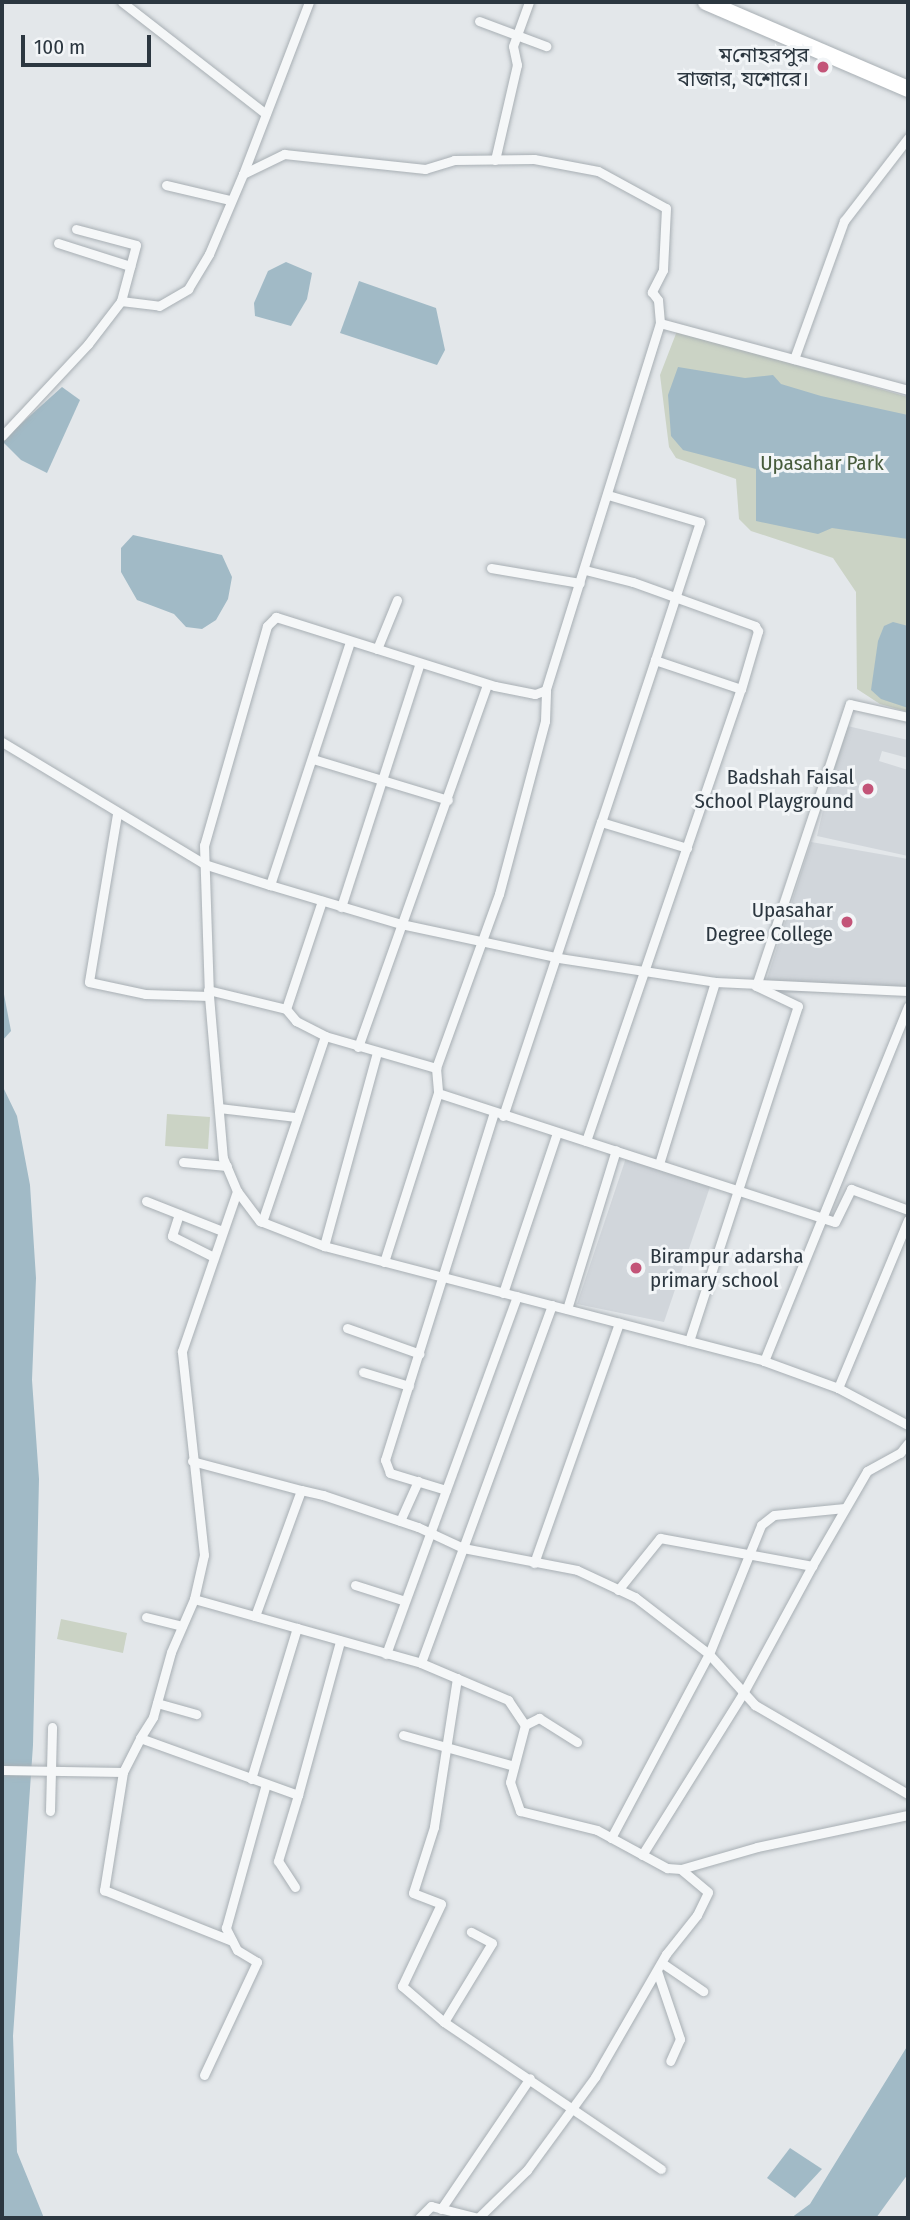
<!DOCTYPE html>
<html>
<head>
<meta charset="utf-8">
<style>
  body { margin:0 }
  #map { position:relative; width:910px; height:2220px; overflow:hidden; background:#e3e7ea; font-family:"Fira Sans Condensed","Noto Sans Bengali",sans-serif }
  div>[style] { position:absolute }
  [style*='--x'] { left:calc(var(--x)*1px); top:calc(var(--y)*1px); width:calc(var(--w)*1px); rotate:calc(var(--a)*1deg) }
  .built>* { inset:0; background:#d1d6db }
  .green>* { inset:0; background:#cbd3c5 }
  .water>* { inset:0; background:#a1bac6 }
  .roads { filter:drop-shadow(0 0 2px #a8afb4) drop-shadow(0 0 2px #a8afb4) }
  .street>* { height:9px; margin:-4.5px; padding:0 4.5px; transform-origin:4.5px; border-radius:4.5px; background:#f5f7f8 }
  .highway>* { height:16px; margin:-8px; padding:0 8px; transform-origin:8px; border-radius:8px; background:#fff }
  .dots>* { width:19px; height:19px; translate:-50% -50%; box-sizing:border-box; border:4px solid #f2f5f7; border-radius:50% }
  span { translate:-50% -50%; white-space:nowrap; text-align:center; line-height:1.15; -webkit-text-stroke:6px #f2f5f7; paint-order:stroke }
  .poi-label { font-size:21px; color:#2c3740 }
  .right { translate:-100% -50%; text-align:right }
  .left { translate:0 -50%; text-align:left }
  .park-label { font-size:21px; color:#465b3b }
  .frame { position:absolute; inset:0; border:4px solid #2c3740; pointer-events:none }
  .scale { position:absolute; left:21px; top:35px; width:130px; height:32px; box-sizing:border-box; border:4px solid #2c3740; border-top:0; padding-left:9px; font-size:21px; line-height:24px; white-space:nowrap; color:#2c3740; -webkit-text-stroke:5px #f2f5f7; paint-order:stroke }
</style>
</head>
<body>
<div id="map">
  <div class="built">
    <i style="clip-path:polygon(843px 725px,908px 740px,908px 758px,882px 751px,879px 761px,908px 770px,908px 856px,817px 836px)"></i>
    <i style="clip-path:polygon(811px 842px,908px 859px,908px 991px,773px 993px,765px 985px)"></i>
    <i style="clip-path:polygon(626px 1158px,711px 1184px,664px 1322px,577px 1304px)"></i>
  </div>
  <div class="green">
    <i style="clip-path:polygon(677px 331px,908px 397px,908px 712px,880px 704px,857px 689px,856px 592px,833px 558px,751px 531px,739px 519px,736px 479px,676px 458px,669px 447px,660px 375px)"></i>
    <i style="clip-path:polygon(167px 1114px,210px 1117px,208px 1149px,165px 1146px)"></i>
    <i style="clip-path:polygon(61px 1619px,127px 1633px,123px 1653px,57px 1639px)"></i>
  </div>
  <div class="water">
    <i style="clip-path:polygon(286px 262px,312px 273px,307px 299px,291px 326px,255px 316px,254px 303px,268px 271px)"></i>
    <i style="clip-path:polygon(359px 281px,436px 308px,445px 350px,437px 365px,340px 333px)"></i>
    <i style="clip-path:polygon(678px 367px,745px 378px,773px 375px,781px 384px,821px 396px,908px 415px,908px 539px,832px 528px,818px 534px,756px 521px,756px 469px,683px 450px,671px 436px,668px 395px)"></i>
    <i style="clip-path:polygon(62px 387px,80px 400px,47px 473px,21px 460px,2px 441px)"></i>
    <i style="clip-path:polygon(133px 535px,222px 555px,232px 577px,228px 599px,216px 620px,202px 629px,186px 627px,174px 614px,137px 600px,121px 572px,121px 548px)"></i>
    <i style="clip-path:polygon(893px 622px,908px 626px,908px 708px,881px 699px,871px 690px,878px 641px,884px 626px)"></i>
    <i style="clip-path:polygon(2px 984px,11px 1031px,2px 1041px)"></i>
    <i style="clip-path:polygon(2px 1085px,17px 1116px,30px 1185px,36px 1278px,32px 1380px,39px 1479px,33px 1745px,13px 2036px,17px 2152px,44px 2218px,2px 2218px)"></i>
    <i style="clip-path:polygon(908px 2045px,908px 2174px,876px 2218px,791px 2218px,810px 2204px)"></i>
    <i style="clip-path:polygon(790px 2148px,822px 2169px,795px 2198px,767px 2178px)"></i>
  </div>
  <div class="roads">
    <div class="street">
      <i style="--x:122;--y:2;--w:182;--a:37.9"></i>
      <i style="--x:479;--y:21;--w:72;--a:20.5"></i>
      <i style="--x:495;--y:160;--w:98;--a:-77"></i>
      <i style="--x:517;--y:65;--w:19;--a:-102"></i>
      <i style="--x:513;--y:46;--w:47;--a:-70"></i>
      <i style="--x:243;--y:174;--w:184;--a:-69"></i>
      <i style="--x:166;--y:185;--w:66;--a:13.2"></i>
      <i style="--x:76;--y:229;--w:62;--a:14.9"></i>
      <i style="--x:136;--y:245;--w:58;--a:105"></i>
      <i style="--x:58;--y:243;--w:76;--a:17.7"></i>
      <i style="--x:660;--y:323;--w:257;--a:15.1"></i>
      <i style="--x:794;--y:359;--w:147;--a:-70.1"></i>
      <i style="--x:844;--y:221;--w:105;--a:-52.4"></i>
      <i style="--x:2;--y:436;--w:126;--a:-46.9"></i>
      <i style="--x:88;--y:344;--w:54;--a:-52.5"></i>
      <i style="--x:121;--y:301;--w:38;--a:7"></i>
      <i style="--x:159;--y:306;--w:34;--a:-30"></i>
      <i style="--x:188;--y:289;--w:41;--a:-59"></i>
      <i style="--x:209;--y:254;--w:87;--a:-67"></i>
      <i style="--x:243;--y:174;--w:46;--a:-26"></i>
      <i style="--x:284;--y:154;--w:142;--a:6.1"></i>
      <i style="--x:425;--y:169;--w:30;--a:-17"></i>
      <i style="--x:454;--y:160;--w:80;--a:-0.7"></i>
      <i style="--x:534;--y:159;--w:65;--a:10.6"></i>
      <i style="--x:598;--y:171;--w:77;--a:28.6"></i>
      <i style="--x:666;--y:208;--w:62;--a:92.8"></i>
      <i style="--x:663;--y:270;--w:25;--a:117"></i>
      <i style="--x:652;--y:292;--w:10;--a:53"></i>
      <i style="--x:658;--y:300;--w:23;--a:85"></i>
      <i style="--x:660;--y:323;--w:384;--a:107.3"></i>
      <i style="--x:546;--y:690;--w:12;--a:160"></i>
      <i style="--x:535;--y:694;--w:41;--a:-168.7"></i>
      <i style="--x:495;--y:686;--w:230;--a:-162.5"></i>
      <i style="--x:276;--y:617;--w:13;--a:135"></i>
      <i style="--x:267;--y:626;--w:228;--a:106"></i>
      <i style="--x:204;--y:845;--w:151;--a:88.1"></i>
      <i style="--x:209;--y:996;--w:163;--a:85.1"></i>
      <i style="--x:223;--y:1158;--w:36;--a:67"></i>
      <i style="--x:237;--y:1191;--w:38;--a:53"></i>
      <i style="--x:260;--y:1221;--w:69;--a:21.3"></i>
      <i style="--x:324;--y:1246;--w:455;--a:14.6"></i>
      <i style="--x:764;--y:1361;--w:79;--a:20"></i>
      <i style="--x:838;--y:1388;--w:79;--a:27.9"></i>
      <i style="--x:608;--y:495;--w:96;--a:16.4"></i>
      <i style="--x:700;--y:522;--w:145;--a:108.1"></i>
      <i style="--x:491;--y:568;--w:90;--a:9.6"></i>
      <i style="--x:585;--y:570;--w:49;--a:14"></i>
      <i style="--x:633;--y:582;--w:130;--a:19.8"></i>
      <i style="--x:755;--y:626;--w:6;--a:59"></i>
      <i style="--x:758;--y:631;--w:60;--a:106.3"></i>
      <i style="--x:377;--y:649;--w:53;--a:-67.8"></i>
      <i style="--x:2;--y:742;--w:236;--a:31.1"></i>
      <i style="--x:204;--y:864;--w:69;--a:17.7"></i>
      <i style="--x:270;--y:885;--w:257;--a:-71.8"></i>
      <i style="--x:313;--y:759;--w:141;--a:16.9"></i>
      <i style="--x:117;--y:814;--w:170;--a:99.5"></i>
      <i style="--x:89;--y:982;--w:57;--a:12.1"></i>
      <i style="--x:145;--y:994;--w:64;--a:1.8"></i>
      <i style="--x:270;--y:885;--w:137;--a:16.6"></i>
      <i style="--x:401;--y:924;--w:162;--a:12.1"></i>
      <i style="--x:559;--y:958;--w:158;--a:8.7"></i>
      <i style="--x:715;--y:982;--w:193;--a:2.7"></i>
      <i style="--x:341;--y:907;--w:256;--a:-72.1"></i>
      <i style="--x:208;--y:990;--w:80;--a:13.7"></i>
      <i style="--x:286;--y:1009;--w:16;--a:50"></i>
      <i style="--x:296;--y:1021;--w:33;--a:27"></i>
      <i style="--x:325;--y:1036;--w:116;--a:16.1"></i>
      <i style="--x:436;--y:1068;--w:25;--a:85"></i>
      <i style="--x:438;--y:1093;--w:417;--a:18"></i>
      <i style="--x:835;--y:1222;--w:37;--a:-64"></i>
      <i style="--x:851;--y:1189;--w:61;--a:20.2"></i>
      <i style="--x:286;--y:1009;--w:114;--a:-71.6"></i>
      <i style="--x:358;--y:1047;--w:385;--a:-70.4"></i>
      <i style="--x:436;--y:1068;--w:185;--a:-70.1"></i>
      <i style="--x:499;--y:894;--w:179;--a:-75.1"></i>
      <i style="--x:545;--y:721;--w:31;--a:-88"></i>
      <i style="--x:219;--y:1108;--w:78;--a:6.7"></i>
      <i style="--x:503;--y:1116;--w:310;--a:-71.6"></i>
      <i style="--x:601;--y:822;--w:90;--a:16.8"></i>
      <i style="--x:586;--y:1141;--w:478;--a:-71.1"></i>
      <i style="--x:741;--y:689;--w:91;--a:-161.4"></i>
      <i style="--x:655;--y:660;--w:171;--a:108.4"></i>
      <i style="--x:183;--y:1162;--w:44;--a:5.2"></i>
      <i style="--x:659;--y:1164;--w:190;--a:-72.9"></i>
      <i style="--x:146;--y:1201;--w:82;--a:21.5"></i>
      <i style="--x:179;--y:1214;--w:23;--a:108"></i>
      <i style="--x:172;--y:1236;--w:45;--a:26.6"></i>
      <i style="--x:262;--y:1222;--w:196;--a:-71.3"></i>
      <i style="--x:324;--y:1246;--w:201;--a:-74.7"></i>
      <i style="--x:384;--y:1262;--w:177;--a:-72.3"></i>
      <i style="--x:503;--y:1293;--w:169;--a:-71.4"></i>
      <i style="--x:552;--y:1305;--w:259;--a:110.1"></i>
      <i style="--x:463;--y:1548;--w:116;--a:10.9"></i>
      <i style="--x:577;--y:1570;--w:64;--a:25"></i>
      <i style="--x:635;--y:1597;--w:93;--a:37.6"></i>
      <i style="--x:709;--y:1654;--w:69;--a:48"></i>
      <i style="--x:755;--y:1705;--w:177;--a:30.2"></i>
      <i style="--x:567;--y:1309;--w:166;--a:-72.9"></i>
      <i style="--x:347;--y:1328;--w:77;--a:19.6"></i>
      <i style="--x:689;--y:1341;--w:352;--a:-72"></i>
      <i style="--x:798;--y:1006;--w:47;--a:-154.5"></i>
      <i style="--x:756;--y:986;--w:297;--a:-71.6"></i>
      <i style="--x:850;--y:704;--w:59;--a:12.6"></i>
      <i style="--x:764;--y:1361;--w:383;--a:-67.9"></i>
      <i style="--x:363;--y:1372;--w:48;--a:16.9"></i>
      <i style="--x:838;--y:1388;--w:182;--a:-67.4"></i>
      <i style="--x:192;--y:1461;--w:113;--a:14.9"></i>
      <i style="--x:446;--y:1490;--w:59;--a:-163.1"></i>
      <i style="--x:390;--y:1473;--w:14;--a:-111"></i>
      <i style="--x:385;--y:1460;--w:364;--a:-72.6"></i>
      <i style="--x:400;--y:1521;--w:44;--a:-65.8"></i>
      <i style="--x:534;--y:1563;--w:255;--a:-70.5"></i>
      <i style="--x:355;--y:1585;--w:52;--a:17.7"></i>
      <i style="--x:618;--y:1590;--w:67;--a:-51.1"></i>
      <i style="--x:660;--y:1538;--w:155;--a:10.4"></i>
      <i style="--x:812;--y:1566;--w:110;--a:-59.9"></i>
      <i style="--x:867;--y:1471;--w:38;--a:-29"></i>
      <i style="--x:900;--y:1453;--w:13;--a:-51"></i>
      <i style="--x:194;--y:1599;--w:236;--a:15.7"></i>
      <i style="--x:421;--y:1663;--w:95;--a:23"></i>
      <i style="--x:508;--y:1700;--w:30;--a:56"></i>
      <i style="--x:525;--y:1725;--w:59;--a:104.7"></i>
      <i style="--x:510;--y:1782;--w:31;--a:71"></i>
      <i style="--x:520;--y:1811;--w:79;--a:13.9"></i>
      <i style="--x:597;--y:1830;--w:80;--a:28.5"></i>
      <i style="--x:667;--y:1868;--w:14;--a:4"></i>
      <i style="--x:681;--y:1869;--w:79;--a:-16.1"></i>
      <i style="--x:757;--y:1847;--w:154;--a:-12"></i>
      <i style="--x:255;--y:1616;--w:134;--a:-69.9"></i>
      <i style="--x:301;--y:1490;--w:23;--a:13"></i>
      <i style="--x:323;--y:1495;--w:100;--a:18.6"></i>
      <i style="--x:418;--y:1527;--w:50;--a:25"></i>
      <i style="--x:463;--y:1548;--w:122;--a:110.1"></i>
      <i style="--x:146;--y:1617;--w:37;--a:14"></i>
      <i style="--x:386;--y:1654;--w:381;--a:-69.9"></i>
      <i style="--x:457;--y:1678;--w:151;--a:98.8"></i>
      <i style="--x:434;--y:1827;--w:69;--a:107.7"></i>
      <i style="--x:413;--y:1893;--w:30;--a:21"></i>
      <i style="--x:441;--y:1904;--w:91;--a:115.4"></i>
      <i style="--x:402;--y:1986;--w:55;--a:40.6"></i>
      <i style="--x:444;--y:2022;--w:262;--a:34.1"></i>
      <i style="--x:157;--y:1703;--w:41;--a:15.8"></i>
      <i style="--x:525;--y:1725;--w:16;--a:-27"></i>
      <i style="--x:539;--y:1718;--w:45;--a:32.3"></i>
      <i style="--x:403;--y:1735;--w:115;--a:15.6"></i>
      <i style="--x:140;--y:1738;--w:25;--a:-58"></i>
      <i style="--x:153;--y:1717;--w:67;--a:-74.5"></i>
      <i style="--x:171;--y:1652;--w:58;--a:-66.5"></i>
      <i style="--x:194;--y:1599;--w:45;--a:-77.2"></i>
      <i style="--x:204;--y:1555;--w:205;--a:-96.2"></i>
      <i style="--x:182;--y:1351;--w:169;--a:-71"></i>
      <i style="--x:2;--y:1770;--w:121;--a:0.9"></i>
      <i style="--x:123;--y:1772;--w:38;--a:-63"></i>
      <i style="--x:140;--y:1738;--w:168;--a:19.8"></i>
      <i style="--x:298;--y:1795;--w:160;--a:-74.7"></i>
      <i style="--x:123;--y:1772;--w:120;--a:99.1"></i>
      <i style="--x:104;--y:1890;--w:138;--a:21.7"></i>
      <i style="--x:251;--y:1779;--w:158;--a:-73.1"></i>
      <i style="--x:50;--y:1811;--w:84;--a:-88.6"></i>
      <i style="--x:611;--y:1838;--w:208;--a:-62"></i>
      <i style="--x:709;--y:1654;--w:139;--a:-68"></i>
      <i style="--x:761;--y:1525;--w:16;--a:-38"></i>
      <i style="--x:774;--y:1515;--w:71;--a:-5.6"></i>
      <i style="--x:642;--y:1855;--w:189;--a:-58"></i>
      <i style="--x:742;--y:1695;--w:147;--a:-61.5"></i>
      <i style="--x:295;--y:1887;--w:31;--a:-123"></i>
      <i style="--x:278;--y:1861;--w:69;--a:-73.1"></i>
      <i style="--x:662;--y:1963;--w:50;--a:34.3"></i>
      <i style="--x:657;--y:1971;--w:72;--a:71.3"></i>
      <i style="--x:680;--y:2039;--w:24;--a:114"></i>
      <i style="--x:444;--y:2022;--w:92;--a:-58.7"></i>
      <i style="--x:492;--y:1943;--w:24;--a:-152"></i>
      <i style="--x:204;--y:2075;--w:125;--a:-64.9"></i>
      <i style="--x:257;--y:1962;--w:23;--a:-149"></i>
      <i style="--x:237;--y:1950;--w:25;--a:-117"></i>
      <i style="--x:226;--y:1928;--w:149;--a:-74.5"></i>
      <i style="--x:441;--y:2209;--w:158;--a:-55.8"></i>
      <i style="--x:419;--y:2218;--w:17;--a:-45"></i>
      <i style="--x:431;--y:2206;--w:49;--a:14.3"></i>
      <i style="--x:478;--y:2218;--w:69;--a:-44.4"></i>
      <i style="--x:527;--y:2170;--w:115;--a:-53.8"></i>
      <i style="--x:595;--y:2077;--w:142;--a:-60"></i>
      <i style="--x:666;--y:1954;--w:50;--a:-51.5"></i>
      <i style="--x:697;--y:1915;--w:25;--a:-64"></i>
      <i style="--x:708;--y:1892;--w:35;--a:-140"></i>
    </div>
    <div class="highway">
      <i style="--x:706;--y:2;--w:220;--a:23.3"></i>
    </div>
  </div>
  <div class="dots">
    <i style="left:823px;top:67px;background:#c35478"></i>
    <i style="left:868px;top:789px;background:#c35478"></i>
    <i style="left:847px;top:922px;background:#c35478"></i>
    <i style="left:636px;top:1268px;background:#c35478"></i>
  </div>
  <div class="poi-label">
    <span class="right" style="left:809px;top:67px">ম‌ন‌োহরপুর<br>বাজার, যশ‌োরে।</span>
    <span class="right" style="left:854px;top:789px">Badshah Faisal<br>School Playground</span>
    <span class="right" style="left:833px;top:922px">Upasahar<br>Degree College</span>
    <span class="left" style="left:650px;top:1268px">Birampur adarsha<br>primary school</span>
  </div>
  <div class="park-label">
    <span style="left:822px;top:463px">Upasahar Park</span>
  </div>
  <div class="frame"></div>
  <div class="scale">100 m</div>
</div>
</body>
</html>
